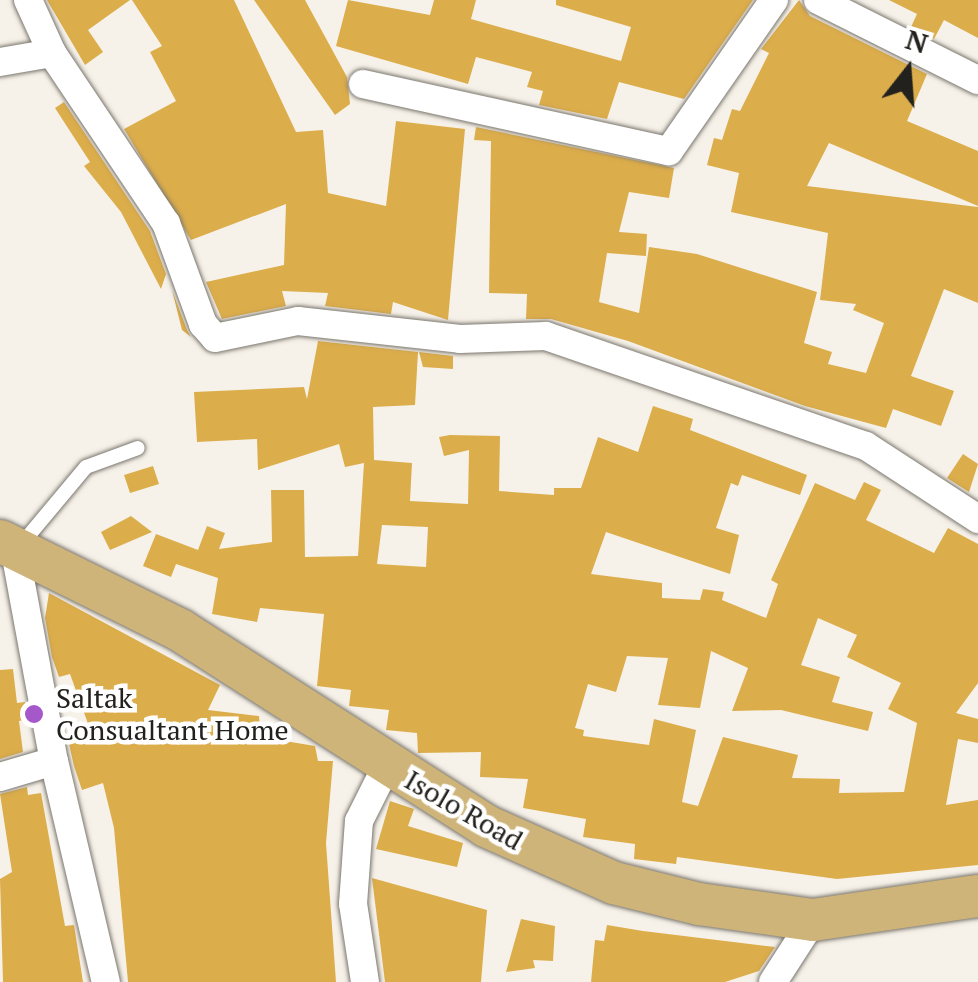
<!DOCTYPE html>
<html>
<head>
<meta charset="utf-8">
<style>
  body { margin:0 }
  #map { position:relative; width:978px; height:982px; overflow:hidden; background:#f7f2e9; font-family:"PT Serif",serif }
  div>[style] { position:absolute }
  [style*='--x'] { left:calc(var(--x)*1px); top:calc(var(--y)*1px); width:calc(var(--w)*1px); rotate:calc(var(--a)*1deg) }
  .building>* { inset:0; background:#dcad4b }
  .roads { filter:drop-shadow(0 0 2px #7a766e) drop-shadow(0 0 2px #7a766e) }
  .lane>* { height:14px; margin:-7px; padding:0 7px; transform-origin:7px; border-radius:7px; background:#fff }
  .street>* { height:28px; margin:-14px; padding:0 14px; transform-origin:14px; border-radius:14px; background:#fff }
  .primary>* { height:42px; margin:-21px; padding:0 21px; transform-origin:21px; border-radius:21px; background:#ceb479 }
  .dots>* { width:28px; height:28px; translate:-50% -50%; box-sizing:border-box; border:5px solid #fff; border-radius:50% }
  span { translate:-50% -50%; white-space:nowrap; text-align:center; line-height:1.15; -webkit-text-stroke:9px #fff; paint-order:stroke }
  .poi-label { font-size:28px; color:#22211d }
  .left { translate:0 -50%; text-align:left }
  .street-label { font-size:28px; color:#22211d }
  .north { position:absolute; left:858px; top:20px; width:100px; height:100px; -webkit-text-stroke:8px #fff; paint-order:stroke; rotate:17deg; font-size:28px; font-weight:700; line-height:40px; text-align:center; color:#22211d }
  .north::after { content:''; display:block; margin:auto; width:35px; height:45px; background:#22211d; clip-path:polygon(50% 0,100% 100%,50% 72%,0 100%) }
</style>
</head>
<body>
<div id="map">
  <div class="building">
    <i style="clip-path:polygon(47px 0,130px 0,88px 30px,103px 52px,85px 65px)"></i>
    <i style="clip-path:polygon(132px 0,234px 0,296px 132px,323px 130px,328px 193px,386px 206px,396px 121px,465px 129px,448px 320px,393px 302px,391px 314px,325px 306px,328px 293px,282px 291px,286px 306px,222px 319px,206px 282px,284px 265px,286px 204px,191px 240px,124px 129px,176px 101px,150px 52px,162px 46px)"></i>
    <i style="clip-path:polygon(254px 0,305px 0,347px 77px,350px 104px,335px 115px)"></i>
    <i style="clip-path:polygon(348px 0,430px 15px,434px 0,476px 0,471px 19px,621px 61px,631px 27px,556px 5px,556px 0,753px 0,684px 99px,619px 82px,607px 119px,539px 105px,543px 91px,527px 87px,532px 72px,476px 57px,468px 84px,336px 46px)"></i>
    <i style="clip-path:polygon(799px 0,810px 16px,927px 74px,907px 121px,978px 151px,978px 206px,829px 143px,807px 186px,978px 207px,978px 303px,944px 289px,911px 376px,954px 391px,941px 426px,893px 409px,886px 428px,805px 406px,628px 341px,551px 319px,526px 319px,527px 294px,489px 293px,491px 141px,474px 140px,476px 127px,674px 168px,669px 198px,629px 192px,619px 232px,647px 234px,646px 256px,607px 253px,599px 302px,639px 313px,649px 247px,697px 254px,817px 292px,804px 343px,832px 352px,828px 364px,866px 373px,884px 323px,853px 310px,856px 304px,820px 300px,828px 233px,731px 212px,739px 173px,707px 165px,714px 138px,722px 140px,732px 109px,740px 111px,769px 53px,761px 49px)"></i>
    <i style="clip-path:polygon(889px 0,978px 0,978px 38px,944px 20px,934px 39px,911px 27px,917px 14px)"></i>
    <i style="clip-path:polygon(64px 102px,150px 231px,166px 274px,161px 289px,121px 212px,84px 166px,90px 162px,55px 108px)"></i>
    <i style="clip-path:polygon(172px 290px,187px 330px,191px 337px,182px 330px)"></i>
    <i style="clip-path:polygon(evenodd,318px 341px,418px 352px,415px 405px,373px 407px,374px 460px,412px 463px,410px 501px,468px 504px,469px 450px,444px 456px,439px 437px,450px 435px,500px 436px,499px 491px,554px 495px,554px 488px,581px 488px,598px 437px,638px 452px,653px 406px,693px 419px,690px 430px,807px 475px,800px 495px,742px 475px,738px 486px,731px 483px,716px 528px,739px 535px,730px 574px,606px 532px,591px 574px,662px 583px,662px 598px,700px 600px,703px 589px,724px 592px,722px 600px,766px 618px,778px 584px,771px 580px,815px 483px,855px 500px,864px 482px,881px 490px,866px 520px,934px 553px,948px 528px,978px 544px,978px 683px,956px 713px,978px 719px,978px 743px,958px 739px,946px 805px,978px 800px,978px 865px,837px 879px,677px 857px,676px 864px,634px 859px,635px 844px,583px 837px,586px 819px,523px 808px,528px 779px,480px 777px,481px 752px,418px 753px,417px 733px,386px 730px,389px 710px,349px 706px,351px 690px,317px 686px,324px 614px,260px 608px,257px 622px,212px 614px,218px 578px,176px 564px,171px 577px,143px 566px,156px 534px,198px 550px,207px 526px,225px 533px,219px 549px,272px 542px,271px 490px,304px 490px,305px 557px,358px 556px,364px 463px,345px 467px,339px 444px,258px 470px,257px 439px,197px 442px,194px 392px,304px 387px,307px 399px,318px 341px,382px 525px,428px 527px,426px 567px,377px 564px,382px 525px,318px 341px,818px 618px,857px 635px,847px 657px,901px 683px,888px 709px,917px 723px,904px 792px,839px 793px,840px 779px,792px 778px,798px 755px,723px 737px,698px 806px,682px 802px,696px 730px,654px 719px,649px 745px,583px 736px,584px 730px,575px 728px,588px 684px,616px 692px,627px 656px,668px 658px,658px 705px,700px 708px,711px 651px,748px 668px,732px 711px,781px 710px,868px 731px,873px 712px,832px 702px,840px 677px,801px 665px,818px 618px)"></i>
    <i style="clip-path:polygon(419px 352px,453px 356px,453px 369px,423px 367px)"></i>
    <i style="clip-path:polygon(963px 454px,978px 464px,969px 492px,947px 478px)"></i>
    <i style="clip-path:polygon(153px 466px,159px 484px,130px 493px,124px 475px)"></i>
    <i style="clip-path:polygon(131px 516px,152px 532px,110px 550px,101px 532px)"></i>
    <i style="clip-path:polygon(49px 593px,220px 685px,208px 710px,259px 716px,261px 737px,315px 746px,318px 761px,333px 761px,326px 843px,336px 982px,128px 982px,114px 828px,103px 783px,82px 790px,74px 766px,67px 735px,90px 729px,70px 674px,59px 677px,52px 657px,45px 618px)"></i>
    <i style="clip-path:polygon(13px 669px,17px 703px,25px 702px,28px 719px,19px 721px,23px 752px,0 759px,0 670px)"></i>
    <i style="clip-path:polygon(27px 787px,28px 795px,41px 793px,65px 926px,74px 925px,83px 982px,3px 982px,0 879px,12px 872px,0 794px)"></i>
    <i style="clip-path:polygon(390px 801px,414px 809px,408px 826px,463px 843px,457px 867px,376px 849px)"></i>
    <i style="clip-path:polygon(372px 878px,487px 910px,481px 982px,385px 982px)"></i>
    <i style="clip-path:polygon(521px 919px,555px 926px,553px 961px,533px 960px,535px 968px,506px 972px)"></i>
    <i style="clip-path:polygon(607px 925px,643px 931px,775px 947px,759px 971px,725px 982px,591px 982px,595px 940px,604px 941px)"></i>
  </div>
  <div class="roads">
    <div class="lane">
      <i style="--x:30;--y:534;--w:87;--a:-50.1"></i>
      <i style="--x:86;--y:467;--w:55;--a:-20.1"></i>
    </div>
    <div class="street">
      <i style="--x:28;--y:0;--w:58;--a:65.6"></i>
      <i style="--x:818;--y:0;--w:179;--a:26.6"></i>
      <i style="--x:0;--y:62;--w:53;--a:-9.8"></i>
      <i style="--x:52;--y:53;--w:205;--a:56.2"></i>
      <i style="--x:166;--y:223;--w:108;--a:69.9"></i>
      <i style="--x:203;--y:324;--w:18;--a:49"></i>
      <i style="--x:215;--y:338;--w:85;--a:-11.6"></i>
      <i style="--x:298;--y:321;--w:163;--a:6.3"></i>
      <i style="--x:460;--y:339;--w:86;--a:-2"></i>
      <i style="--x:546;--y:336;--w:338;--a:19"></i>
      <i style="--x:866;--y:446;--w:134;--a:33.1"></i>
      <i style="--x:363;--y:84;--w:313;--a:12.4"></i>
      <i style="--x:669;--y:151;--w:184;--a:-55.2"></i>
      <i style="--x:14;--y:546;--w:219;--a:79.5"></i>
      <i style="--x:54;--y:761;--w:227;--a:76.8"></i>
      <i style="--x:0;--y:777;--w:56;--a:-16.5"></i>
      <i style="--x:365;--y:982;--w:79;--a:-98.7"></i>
      <i style="--x:353;--y:904;--w:83;--a:-85.9"></i>
      <i style="--x:359;--y:821;--w:63;--a:-63.4"></i>
      <i style="--x:773;--y:982;--w:74;--a:-57.2"></i>
    </div>
    <div class="primary">
      <i style="--x:0;--y:541;--w:201;--a:26.3"></i>
      <i style="--x:180;--y:630;--w:363;--a:32.6"></i>
      <i style="--x:486;--y:826;--w:140;--a:24"></i>
      <i style="--x:614;--y:883;--w:88;--a:13.9"></i>
      <i style="--x:699;--y:904;--w:115;--a:8"></i>
      <i style="--x:813;--y:920;--w:167;--a:-8.3"></i>
    </div>
  </div>
  <div class="dots">
    <i style="left:34px;top:714px;background:#a458ca"></i>
  </div>
  <div class="poi-label">
    <span class="left" style="left:56px;top:714px">Saltak<br>Consualtant Home</span>
  </div>
  <div class="street-label">
    <span style="left:464px;top:810px;rotate:30deg">Isolo Road</span>
  </div>
  <div class="north">N</div>
</div>
</body>
</html>
